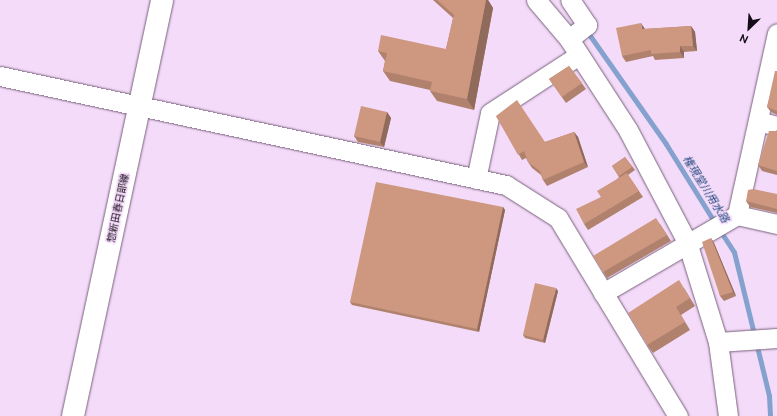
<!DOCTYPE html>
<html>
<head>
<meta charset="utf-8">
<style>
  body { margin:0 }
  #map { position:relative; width:777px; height:416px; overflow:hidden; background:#f4dbf9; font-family:Ubuntu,"Noto Sans JP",sans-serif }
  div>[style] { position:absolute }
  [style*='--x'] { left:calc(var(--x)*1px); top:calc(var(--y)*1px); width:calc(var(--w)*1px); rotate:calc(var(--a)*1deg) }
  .stream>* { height:5px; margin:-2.5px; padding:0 2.5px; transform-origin:2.5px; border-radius:2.5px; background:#85a2ce }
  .roads { filter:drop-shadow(0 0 1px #78617c) drop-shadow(0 0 1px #78617c) }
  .street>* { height:19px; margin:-9.5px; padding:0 9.5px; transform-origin:9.5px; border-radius:9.5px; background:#fff }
  .secondary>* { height:22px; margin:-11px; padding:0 11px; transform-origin:11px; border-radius:11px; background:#fff }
  .wall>* { inset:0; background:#b0826e }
  .shaded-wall>* { inset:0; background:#906a5a }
  .building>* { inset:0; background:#cd9780 }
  span { translate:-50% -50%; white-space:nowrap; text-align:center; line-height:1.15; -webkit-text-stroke:3px #f4dbf9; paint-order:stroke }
  .street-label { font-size:10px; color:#140c16 }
  .water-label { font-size:11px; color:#234980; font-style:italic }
  .north { position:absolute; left:729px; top:8px; width:40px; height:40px; -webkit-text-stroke:3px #f4dbf9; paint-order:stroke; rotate:205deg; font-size:11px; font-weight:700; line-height:16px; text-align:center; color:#140c16 }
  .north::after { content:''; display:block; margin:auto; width:14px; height:18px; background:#140c16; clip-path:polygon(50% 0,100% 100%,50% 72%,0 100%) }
</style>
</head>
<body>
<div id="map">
  <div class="stream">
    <i style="--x:586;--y:30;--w:139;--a:54.9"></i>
    <i style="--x:666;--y:144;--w:93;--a:58.2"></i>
    <i style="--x:719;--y:229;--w:27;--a:57"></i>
    <i style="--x:734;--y:252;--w:148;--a:76.3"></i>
    <i style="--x:769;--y:396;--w:20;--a:87"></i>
  </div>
  <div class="roads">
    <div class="street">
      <i style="--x:536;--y:0;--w:51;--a:49.8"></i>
      <i style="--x:569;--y:39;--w:108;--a:57"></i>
      <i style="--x:628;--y:130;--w:127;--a:62.2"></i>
      <i style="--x:687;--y:242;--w:105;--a:72.8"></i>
      <i style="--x:718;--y:342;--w:75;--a:82.3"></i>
      <i style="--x:569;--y:39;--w:23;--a:-38"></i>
      <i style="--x:587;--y:25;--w:30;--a:-124"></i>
      <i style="--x:0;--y:76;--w:518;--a:12.16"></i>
      <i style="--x:506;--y:185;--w:62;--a:32.4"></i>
      <i style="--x:558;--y:218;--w:232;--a:58.8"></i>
      <i style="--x:758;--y:121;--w:20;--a:15"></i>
      <i style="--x:476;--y:179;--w:67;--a:-78"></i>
      <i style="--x:490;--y:113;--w:106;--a:-33.1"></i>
      <i style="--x:737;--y:215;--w:41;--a:12.7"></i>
      <i style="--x:603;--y:293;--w:155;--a:-30.2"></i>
      <i style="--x:737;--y:215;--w:186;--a:-77.6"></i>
      <i style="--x:718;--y:342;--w:59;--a:-3.9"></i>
    </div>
    <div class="secondary">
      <i style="--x:73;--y:416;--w:425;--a:-77.9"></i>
    </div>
  </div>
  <div class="wall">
    <i style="clip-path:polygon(433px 0,488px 0,493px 8px,474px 110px,437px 101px,430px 91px,430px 90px,390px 81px,383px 71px,385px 61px,378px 51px,446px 49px,453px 18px)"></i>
    <i style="clip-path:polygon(691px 26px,695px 32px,697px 51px,684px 52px,684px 58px,655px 60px,653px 56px,626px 62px,622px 56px,645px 29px)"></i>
    <i style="clip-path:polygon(569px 66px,586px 89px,566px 103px,549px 79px)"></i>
    <i style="clip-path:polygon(777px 71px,777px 115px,771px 112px,767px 107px)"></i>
    <i style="clip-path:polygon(387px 112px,391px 118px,384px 147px,358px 142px,354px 136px)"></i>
    <i style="clip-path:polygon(496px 116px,545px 142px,574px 132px,578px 137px,588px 167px,547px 186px,543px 180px,541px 175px,532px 168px,528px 162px,526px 158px,522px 160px)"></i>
    <i style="clip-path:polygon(777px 130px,777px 175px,762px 171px,758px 165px)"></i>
    <i style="clip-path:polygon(625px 157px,635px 170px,628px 175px,643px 197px,588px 230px,584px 224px,601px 197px,619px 177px,612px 166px)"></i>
    <i style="clip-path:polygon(777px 194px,777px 213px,750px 207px,746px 201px)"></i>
    <i style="clip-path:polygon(503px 207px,505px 210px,479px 332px,352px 305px,350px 302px)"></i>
    <i style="clip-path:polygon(660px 224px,671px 241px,607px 278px,603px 272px)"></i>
    <i style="clip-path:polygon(711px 238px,714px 243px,736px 296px,724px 301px,720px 296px)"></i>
    <i style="clip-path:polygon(684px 288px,695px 306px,681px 315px,690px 330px,653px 353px,647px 345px)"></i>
    <i style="clip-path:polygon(558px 291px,545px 343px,525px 338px,523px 335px)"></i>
  </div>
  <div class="shaded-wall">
    <i style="clip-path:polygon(486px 0,488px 0,493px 8px,474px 110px,467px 99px)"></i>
    <i style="clip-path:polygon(641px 23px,645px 29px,646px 35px,642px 29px)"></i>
    <i style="clip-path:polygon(691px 26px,695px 32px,697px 51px,693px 46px)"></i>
    <i style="clip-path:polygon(680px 46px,684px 52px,684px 58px,680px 52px)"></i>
    <i style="clip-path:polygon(387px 112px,391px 118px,384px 147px,380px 142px)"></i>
    <i style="clip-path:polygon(574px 132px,578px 137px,588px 167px,584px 162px)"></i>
    <i style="clip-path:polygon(503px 207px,505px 210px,479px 332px,477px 329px)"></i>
    <i style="clip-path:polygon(711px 238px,714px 243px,736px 296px,733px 292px)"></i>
    <i style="clip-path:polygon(556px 288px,558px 291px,545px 343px,543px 340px)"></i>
  </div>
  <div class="building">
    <i style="clip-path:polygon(437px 0,486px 0,467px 99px,430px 91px,432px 82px,383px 71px,387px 53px,378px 51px,381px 35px,446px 49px,454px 15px)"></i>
    <i style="clip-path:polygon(641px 23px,642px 29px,691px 26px,693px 46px,680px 46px,680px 52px,651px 54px,651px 50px,622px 56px,616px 28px)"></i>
    <i style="clip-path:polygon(569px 66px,582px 83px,562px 97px,549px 79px)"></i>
    <i style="clip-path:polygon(775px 71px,777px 71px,777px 111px,767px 107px)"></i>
    <i style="clip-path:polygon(517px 100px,545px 142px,574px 132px,584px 162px,543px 180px,540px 171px,528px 162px,524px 151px,518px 155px,496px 116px)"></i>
    <i style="clip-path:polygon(361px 106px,387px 112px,380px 142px,354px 136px)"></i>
    <i style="clip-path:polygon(777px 130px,777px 171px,758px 165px,769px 131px,776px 131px)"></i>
    <i style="clip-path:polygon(625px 157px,632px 167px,619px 176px,612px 166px)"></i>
    <i style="clip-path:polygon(627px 173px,639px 191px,584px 224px,576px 209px,601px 197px,597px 191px)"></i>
    <i style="clip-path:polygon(376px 182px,503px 207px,477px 329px,350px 302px)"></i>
    <i style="clip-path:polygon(753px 189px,777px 194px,777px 209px,746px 201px,748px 190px)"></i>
    <i style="clip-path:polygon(656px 218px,667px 235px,603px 272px,593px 256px)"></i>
    <i style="clip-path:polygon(711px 238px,733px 292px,720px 296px,702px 242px)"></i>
    <i style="clip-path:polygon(679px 280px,690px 298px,676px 307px,685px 322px,647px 345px,628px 313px)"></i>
    <i style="clip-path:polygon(535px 283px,556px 288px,543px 340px,523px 335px)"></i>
  </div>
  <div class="street-label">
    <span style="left:118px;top:208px;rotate:-78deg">惣新田春日部線</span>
  </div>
  <div class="water-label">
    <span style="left:706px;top:189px;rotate:58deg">権現堂川用水路</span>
  </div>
  <div class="north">N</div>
</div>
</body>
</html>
